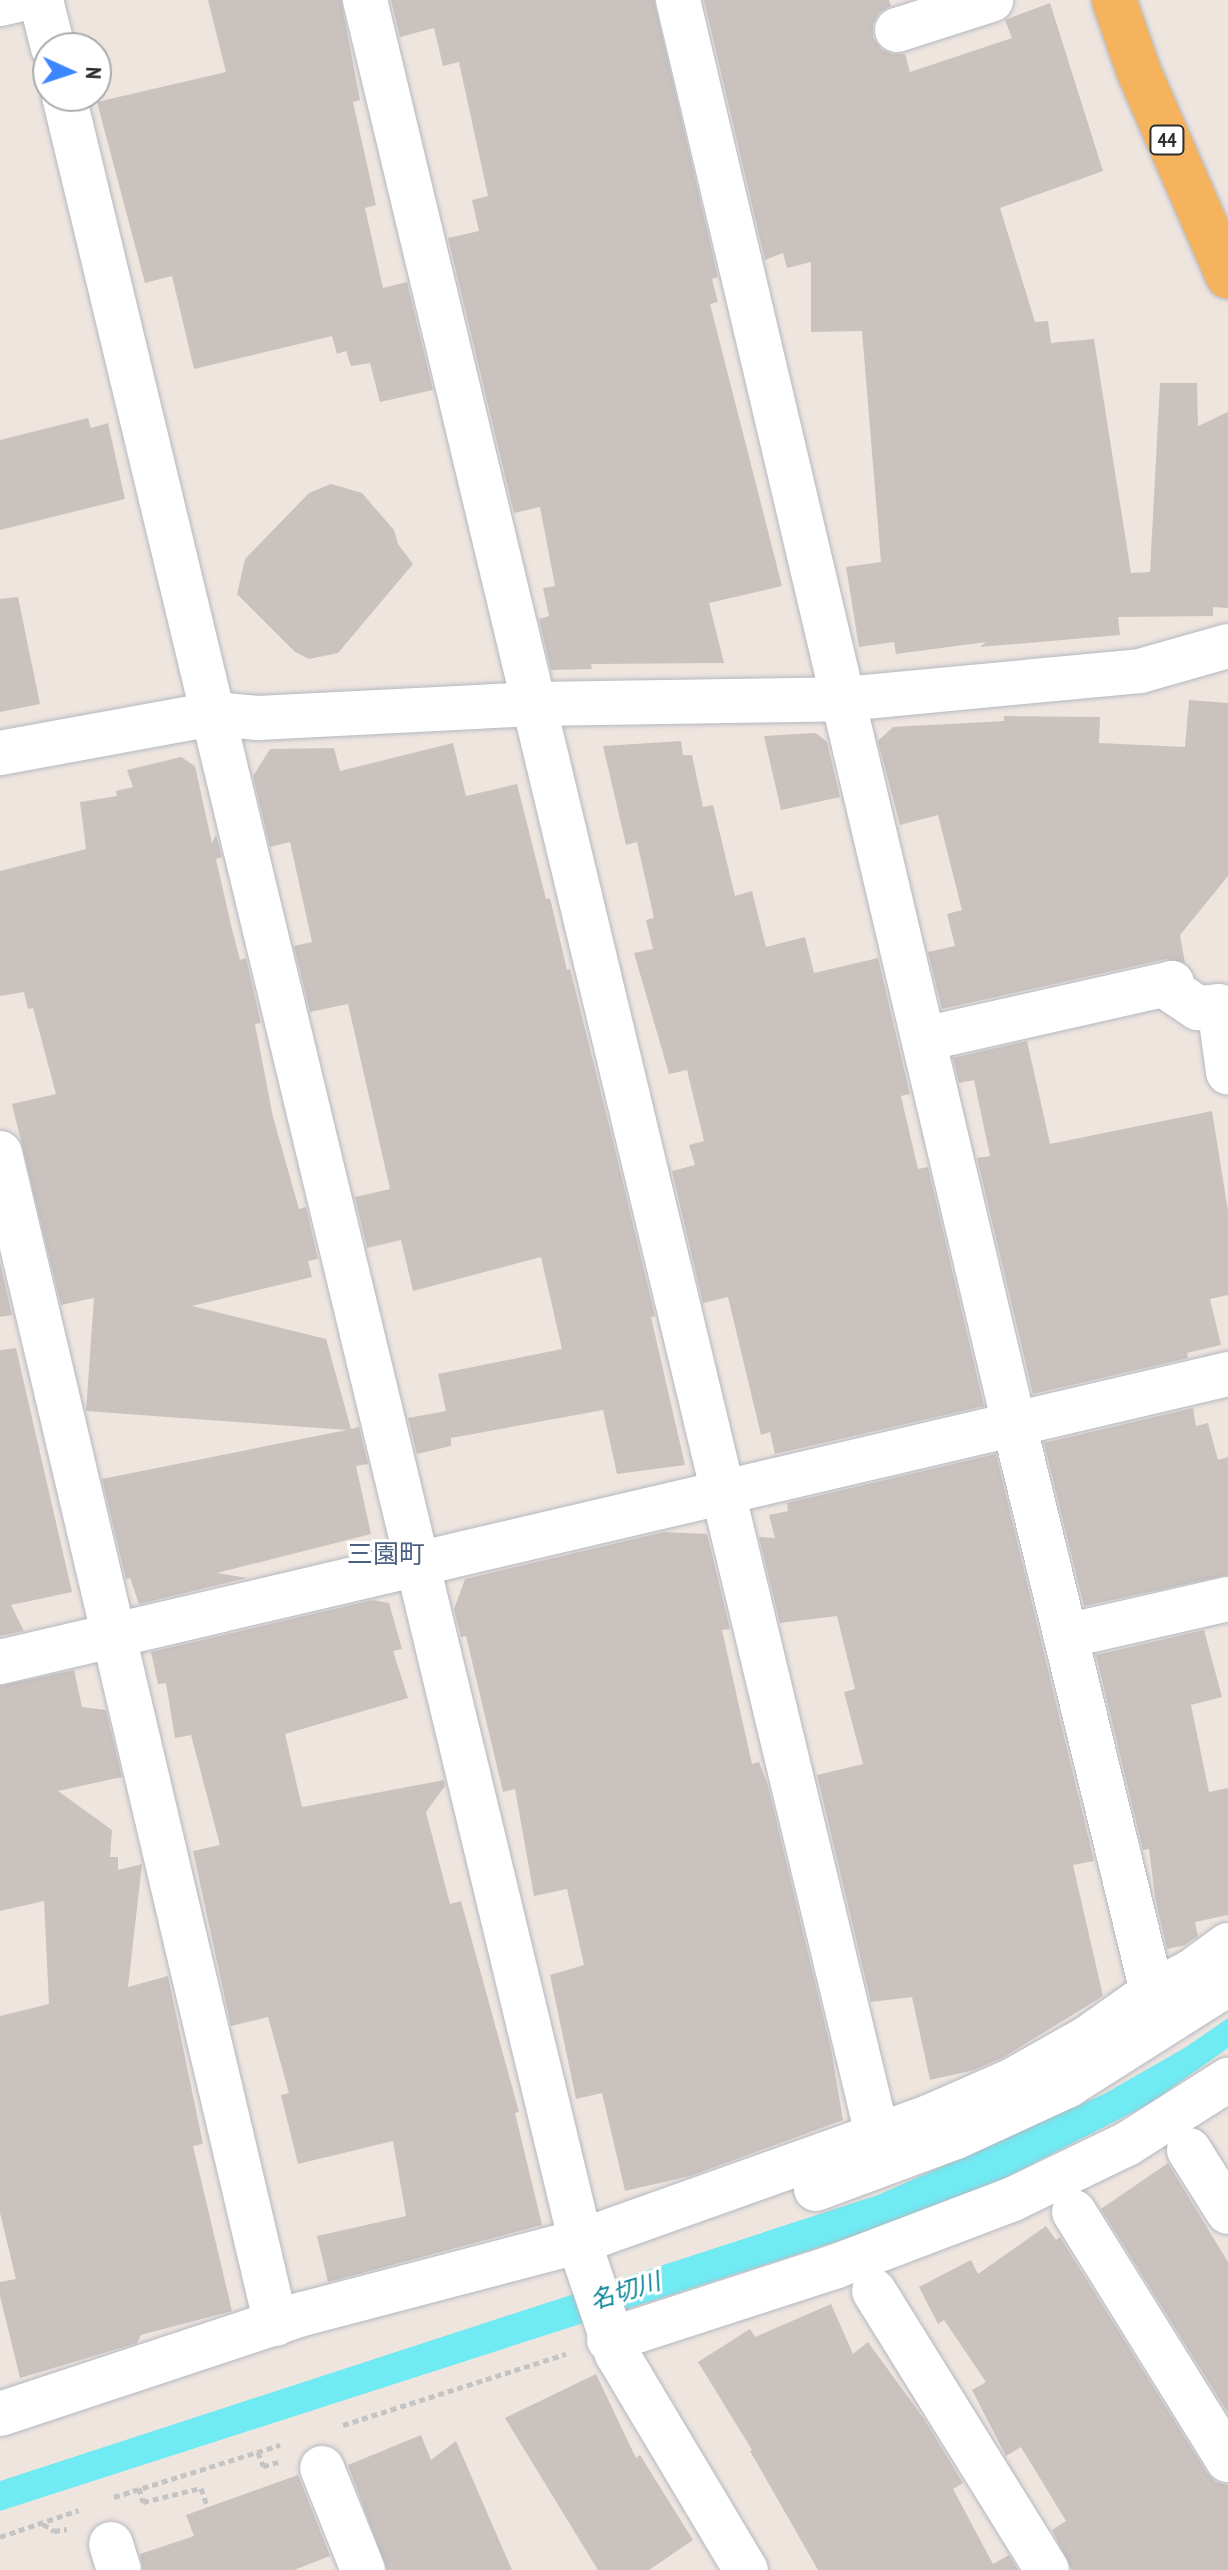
<!DOCTYPE html>
<html>
<head>
<meta charset="utf-8">
<style>
  body { margin:0 }
  #map { position:relative; width:1228px; height:2570px; overflow:hidden; background:#efe5df; font-family:"PT Sans Narrow","Noto Sans JP",sans-serif }
  div>[style] { position:absolute }
  [style*='--x'] { left:calc(var(--x)*1px); top:calc(var(--y)*1px); width:calc(var(--w)*1px); rotate:calc(var(--a)*1deg) }
  .water>* { inset:0; background:#70eaf3 }
  .building>* { inset:0; background:#cac2be }
  .path>* { height:5px; margin-top:-2.5px; transform-origin:0; background:repeating-linear-gradient(90deg,#c4c4c4 0 6px,transparent 0 10px) }
  .roads { filter:drop-shadow(0 0 2px #b3b8c1) drop-shadow(0 0 2px #b3b8c1) }
  .minor>* { height:44px; margin:-22px; padding:0 22px; transform-origin:22px; border-radius:22px; background:#fff }
  .major>* { height:44px; margin:-22px; padding:0 22px; transform-origin:22px; border-radius:22px; background:#f6b35d }
  span { translate:-50% -50%; white-space:nowrap; text-align:center; line-height:1.15; -webkit-text-stroke:6px #fff; paint-order:stroke }
  .shield-label span { padding:2px 6px; background:#fff; border:2px solid; border-radius:6px; -webkit-text-stroke-width:0 }
  .shield-label { font-size:20px; color:#2d2d2d; font-weight:700 }
  .water-label { font-size:24px; color:#0a8296; font-style:italic }
  .quarter-label { font-size:26px; color:#4b5f80 }
  .north { position:absolute; left:32px; top:32px; width:80px; height:80px; box-sizing:border-box; background:#fff; border:2px solid #ababab; border-radius:50%; rotate:93deg; font-size:22px; font-weight:700; line-height:32px; text-align:center; color:#2d2d2d }
  .north::after { content:''; display:block; margin:auto; width:28px; height:36px; background:#3c87ff; clip-path:polygon(50% 0,100% 100%,50% 72%,0 100%) }
</style>
</head>
<body>
<div id="map">
  <div class="water">
    <i style="clip-path:polygon(1228px 2018px,1228px 2048px,1149px 2104px,1007px 2177px,900px 2221px,0 2511px,0 2481px,878px 2195px,1104px 2094px,1186px 2047px)"></i>
  </div>
  <div class="building">
    <i style="clip-path:polygon(208px 0,341px 0,360px 100px,353px 102px,376px 205px,365px 208px,383px 288px,407px 282px,433px 390px,380px 402px,370px 363px,351px 366px,346px 351px,337px 354px,332px 336px,194px 369px,172px 276px,145px 283px,97px 102px,226px 72px)"></i>
    <i style="clip-path:polygon(391px 0,654px 0,718px 277px,712px 279px,718px 302px,710px 304px,782px 586px,709px 603px,724px 663px,591px 664px,592px 669px,551px 670px,539px 619px,549px 616px,543px 588px,555px 586px,540px 507px,514px 513px,448px 238px,479px 231px,472px 200px,488px 196px,459px 62px,443px 66px,434px 28px,400px 37px)"></i>
    <i style="clip-path:polygon(704px 0,889px 0,891px 6px,879px 13px,873px 24px,873px 37px,881px 49px,892px 54px,905px 54px,910px 72px,1012px 38px,1005px 20px,1050px 3px,1103px 171px,1000px 208px,1035px 322px,1048px 321px,1051px 343px,1094px 339px,1131px 573px,1150px 572px,1160px 383px,1197px 383px,1198px 426px,1228px 412px,1228px 608px,1213px 607px,1213px 616px,1118px 617px,1120px 635px,980px 647px,986px 642px,896px 654px,894px 642px,859px 647px,846px 567px,881px 562px,862px 331px,811px 332px,811px 262px,787px 268px,783px 253px,765px 260px)"></i>
    <i style="clip-path:polygon(88px 418px,91px 428px,108px 423px,125px 499px,0 530px,0 440px)"></i>
    <i style="clip-path:polygon(331px 484px,362px 493px,394px 530px,398px 544px,413px 564px,338px 653px,309px 659px,295px 652px,237px 594px,245px 559px,309px 493px)"></i>
    <i style="clip-path:polygon(18px 597px,40px 704px,0 712px,0 599px)"></i>
    <i style="clip-path:polygon(1189px 700px,1228px 703px,1228px 876px,1180px 935px,1185px 963px,1166px 959px,942px 1009px,928px 952px,955px 946px,947px 914px,962px 910px,938px 815px,900px 825px,878px 741px,893px 727px,1004px 721px,1004px 716px,1100px 717px,1099px 743px,1185px 747px)"></i>
    <i style="clip-path:polygon(816px 733px,827px 742px,840px 797px,781px 810px,764px 736px)"></i>
    <i style="clip-path:polygon(681px 741px,683px 755px,692px 755px,703px 807px,713px 805px,735px 896px,752px 891px,766px 947px,805px 937px,814px 973px,878px 958px,910px 1094px,901px 1096px,918px 1169px,928px 1167px,984px 1406px,775px 1454px,770px 1432px,761px 1435px,728px 1297px,703px 1303px,672px 1171px,695px 1165px,689px 1145px,704px 1141px,687px 1070px,669px 1074px,634px 953px,653px 949px,646px 920px,654px 918px,637px 842px,626px 845px,603px 746px)"></i>
    <i style="clip-path:polygon(453px 743px,466px 796px,517px 784px,546px 899px,550px 898px,567px 970px,570px 969px,612px 1137px,655px 1316px,651px 1317px,685px 1465px,617px 1474px,603px 1410px,451px 1438px,451px 1446px,417px 1454px,408px 1418px,446px 1411px,438px 1374px,562px 1349px,541px 1257px,413px 1291px,401px 1240px,367px 1248px,355px 1197px,390px 1189px,348px 1004px,310px 1012px,294px 946px,312px 942px,290px 842px,270px 847px,253px 776px,270px 749px,334px 748px,340px 771px)"></i>
    <i style="clip-path:polygon(181px 757px,195px 766px,212px 843px,216px 835px,222px 857px,216px 859px,231px 925px,240px 960px,246px 958px,261px 1023px,255px 1024px,273px 1117px,299px 1209px,306px 1207px,318px 1259px,308px 1261px,312px 1277px,192px 1306px,326px 1339px,351px 1429px,359px 1427px,368px 1464px,356px 1466px,371px 1534px,217px 1573px,247px 1578px,139px 1604px,130px 1578px,126px 1579px,102px 1479px,347px 1430px,86px 1411px,94px 1298px,61px 1305px,12px 1104px,56px 1094px,33px 1008px,28px 1009px,24px 992px,0 996px,0 871px,86px 849px,80px 802px,117px 796px,116px 791px,133px 787px,127px 770px)"></i>
    <i style="clip-path:polygon(1027px 1041px,1050px 1144px,1212px 1111px,1228px 1211px,1228px 1295px,1210px 1299px,1221px 1345px,1187px 1353px,1188px 1358px,1033px 1394px,977px 1158px,990px 1156px,974px 1080px,959px 1083px,953px 1058px)"></i>
    <i style="clip-path:polygon(0 1262px,12px 1315px,0 1317px)"></i>
    <i style="clip-path:polygon(16px 1348px,72px 1592px,11px 1605px,24px 1631px,0 1636px,0 1350px)"></i>
    <i style="clip-path:polygon(1193px 1408px,1196px 1426px,1208px 1423px,1218px 1460px,1228px 1457px,1228px 1575px,1084px 1606px,1044px 1443px)"></i>
    <i style="clip-path:polygon(996px 1454px,1094px 1861px,1073px 1865px,1103px 1996px,1004px 2057px,974px 2070px,930px 2080px,912px 1997px,871px 2002px,817px 1775px,863px 1764px,844px 1692px,855px 1689px,837px 1616px,780px 1623px,759px 1537px,775px 1538px,769px 1515px,788px 1511px,787px 1503px)"></i>
    <i style="clip-path:polygon(664px 1532px,707px 1534px,730px 1629px,722px 1630px,752px 1764px,759px 1762px,768px 1786px,831px 2049px,843px 2120px,690px 2176px,625px 2191px,602px 2093px,576px 2099px,550px 1975px,584px 1965px,567px 1889px,534px 1896px,515px 1789px,503px 1792px,466px 1636px,461px 1637px,454px 1609px,465px 1579px)"></i>
    <i style="clip-path:polygon(373px 1600px,389px 1603px,402px 1649px,393px 1651px,408px 1698px,285px 1734px,302px 1807px,444px 1780px,445px 1786px,426px 1812px,450px 1904px,461px 1901px,519px 2112px,515px 2113px,542px 2225px,328px 2282px,317px 2236px,406px 2216px,393px 2141px,298px 2164px,281px 2095px,289px 2093px,268px 2017px,231px 2026px,193px 1851px,220px 1845px,191px 1735px,175px 1738px,166px 1683px,158px 1684px,151px 1652px)"></i>
    <i style="clip-path:polygon(1204px 1630px,1222px 1697px,1191px 1705px,1209px 1792px,1228px 1788px,1228px 1915px,1195px 1922px,1198px 1936px,1185px 1945px,1167px 1949px,1155px 1897px,1149px 1849px,1143px 1850px,1096px 1655px)"></i>
    <i style="clip-path:polygon(74px 1670px,82px 1707px,106px 1710px,122px 1777px,58px 1791px,112px 1830px,110px 1857px,118px 1857px,118px 1870px,142px 1864px,128px 1987px,168px 1976px,203px 2144px,193px 2146px,232px 2311px,141px 2335px,137px 2343px,20px 2378px,0 2296px,0 2282px,16px 2279px,0 2213px,0 2016px,49px 2004px,44px 1901px,0 1911px,0 1686px)"></i>
    <i style="clip-path:polygon(1168px 2163px,1228px 2262px,1228px 2413px,1101px 2209px)"></i>
    <i style="clip-path:polygon(1046px 2226px,1056px 2240px,1060px 2237px,1207px 2473px,1216px 2482px,1228px 2485px,1228px 2570px,1072px 2570px,1052px 2530px,1066px 2521px,1021px 2447px,1006px 2456px,972px 2390px,986px 2382px,944px 2320px,938px 2324px,919px 2287px,971px 2260px,978px 2274px)"></i>
    <i style="clip-path:polygon(831px 2304px,853px 2354px,868px 2342px,924px 2419px,963px 2483px,953px 2489px,993px 2564px,1009px 2555px,1018px 2570px,818px 2570px,750px 2451px,752px 2450px,698px 2362px,750px 2329px,755px 2337px)"></i>
    <i style="clip-path:polygon(596px 2374px,636px 2458px,640px 2455px,693px 2540px,649px 2570px,598px 2570px,505px 2418px)"></i>
    <i style="clip-path:polygon(421px 2435px,431px 2460px,456px 2441px,512px 2570px,387px 2570px,348px 2465px)"></i>
    <i style="clip-path:polygon(298px 2475px,330px 2556px,294px 2570px,143px 2570px,140px 2554px,194px 2536px,186px 2515px)"></i>
  </div>
  <div class="path">
    <i style="--x:343;--y:2425;--w:234;--a:-17.7"></i>
    <i style="--x:258;--y:2452;--w:15;--a:70"></i>
    <i style="--x:263;--y:2466;--w:16;--a:-14"></i>
    <i style="--x:139;--y:2488;--w:15;--a:74"></i>
    <i style="--x:143;--y:2502;--w:60;--a:-13.6"></i>
    <i style="--x:201;--y:2488;--w:21;--a:71"></i>
    <i style="--x:114;--y:2497;--w:174;--a:-17.4"></i>
    <i style="--x:43;--y:2524;--w:13;--a:32"></i>
    <i style="--x:54;--y:2531;--w:13;--a:-9"></i>
    <i style="--x:0;--y:2537;--w:83;--a:-18.9"></i>
  </div>
  <div class="roads">
    <div class="minor">
      <i style="--x:41;--y:0;--w:49;--a:76"></i>
      <i style="--x:365;--y:0;--w:2195;--a:76.51"></i>
      <i style="--x:678;--y:0;--w:1463;--a:76.72"></i>
      <i style="--x:1014;--y:1424;--w:585;--a:76.34"></i>
      <i style="--x:0;--y:4;--w:18;--a:-13"></i>
      <i style="--x:897;--y:30;--w:99;--a:-17.7"></i>
      <i style="--x:64;--y:96;--w:2226;--a:76.46"></i>
      <i style="--x:585;--y:2260;--w:99;--a:71.2"></i>
      <i style="--x:617;--y:2354;--w:252;--a:59.2"></i>
      <i style="--x:0;--y:753;--w:217;--a:-10.4"></i>
      <i style="--x:213;--y:714;--w:45;--a:5.1"></i>
      <i style="--x:258;--y:718;--w:277;--a:-2.9"></i>
      <i style="--x:535;--y:704;--w:309;--a:-0.9"></i>
      <i style="--x:844;--y:699;--w:297;--a:-5.4"></i>
      <i style="--x:1140;--y:671;--w:91;--a:-15.9"></i>
      <i style="--x:924;--y:1039;--w:254;--a:-12.7"></i>
      <i style="--x:1172;--y:983;--w:9;--a:77"></i>
      <i style="--x:1174;--y:992;--w:29;--a:34"></i>
      <i style="--x:1198;--y:1008;--w:21;--a:-5"></i>
      <i style="--x:1219;--y:1006;--w:67;--a:82.2"></i>
      <i style="--x:0;--y:1153;--w:1203;--a:76.74"></i>
      <i style="--x:1066;--y:1636;--w:166;--a:-12.9"></i>
      <i style="--x:0;--y:1662;--w:1261;--a:-13.2"></i>
      <i style="--x:1189;--y:2150;--w:73;--a:57.8"></i>
      <i style="--x:816;--y:2189;--w:149;--a:-20.4"></i>
      <i style="--x:956;--y:2137;--w:122;--a:-24.7"></i>
      <i style="--x:1067;--y:2086;--w:191;--a:-32.4"></i>
      <i style="--x:1074;--y:2212;--w:292;--a:58.2"></i>
      <i style="--x:874;--y:2291;--w:328;--a:58.2"></i>
      <i style="--x:609;--y:2340;--w:237;--a:-18"></i>
      <i style="--x:834;--y:2267;--w:191;--a:-20.8"></i>
      <i style="--x:1013;--y:2199;--w:127;--a:-25.8"></i>
      <i style="--x:1127;--y:2144;--w:120;--a:-32.4"></i>
      <i style="--x:0;--y:2414;--w:319;--a:-18.3"></i>
      <i style="--x:303;--y:2314;--w:287;--a:-14.7"></i>
      <i style="--x:581;--y:2241;--w:369;--a:-19.6"></i>
      <i style="--x:929;--y:2117;--w:94;--a:-23.8"></i>
      <i style="--x:1015;--y:2079;--w:85;--a:-29.6"></i>
      <i style="--x:1089;--y:2037;--w:77;--a:-35.5"></i>
      <i style="--x:1152;--y:1992;--w:44;--a:-27.1"></i>
      <i style="--x:1191;--y:1972;--w:46;--a:-36.1"></i>
      <i style="--x:322;--y:2468;--w:110;--a:68.1"></i>
      <i style="--x:111;--y:2544;--w:27;--a:73"></i>
    </div>
    <div class="major">
      <i style="--x:1114;--y:0;--w:76;--a:70.9"></i>
      <i style="--x:1139;--y:72;--w:223;--a:66.5"></i>
    </div>
  </div>
  <div class="shield-label">
    <span style="left:1167px;top:140px">44</span>
  </div>
  <div class="water-label">
    <span style="left:625px;top:2291px;rotate:-17deg">名切川</span>
  </div>
  <div class="quarter-label">
    <span style="left:386px;top:1554px">三園町</span>
  </div>
  <div class="north">N</div>
</div>
</body>
</html>
